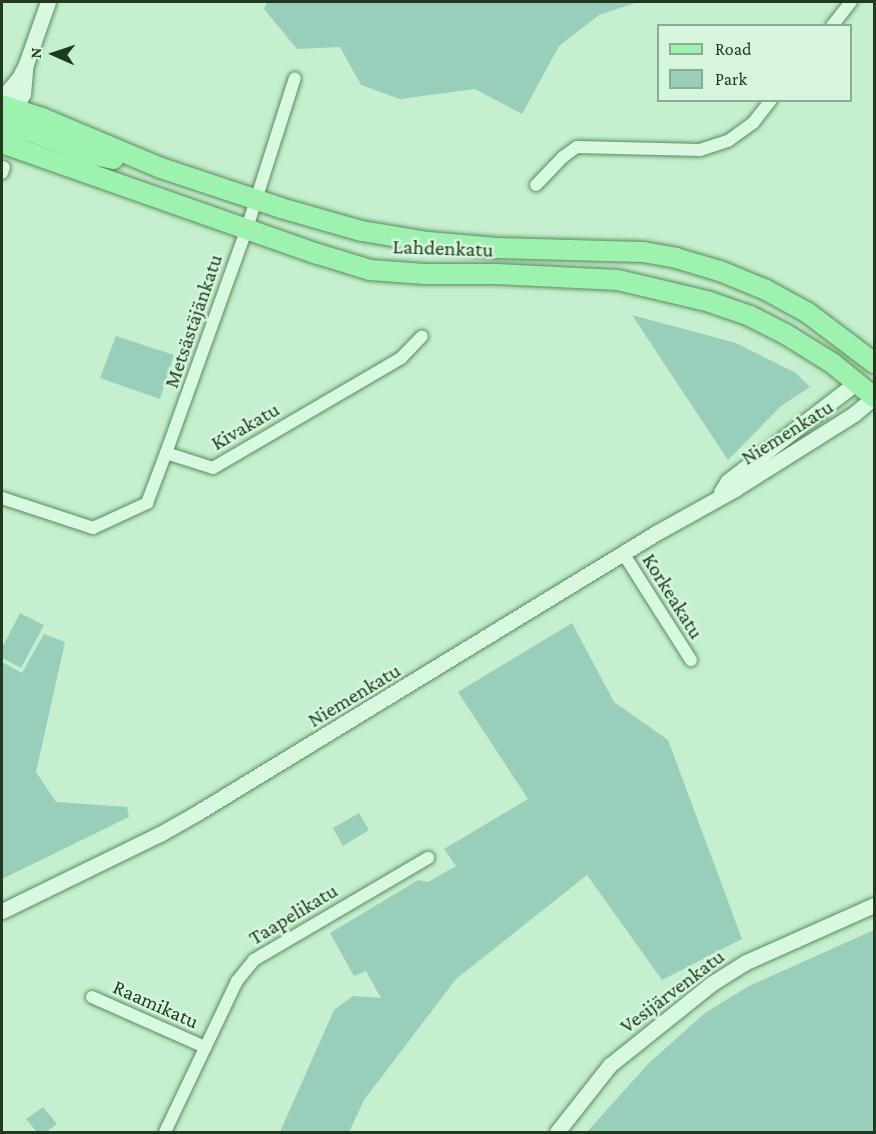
<!DOCTYPE html>
<html>
<head>
<meta charset="utf-8">
<style>
  body { margin:0 }
  #map { position:relative; width:876px; height:1134px; overflow:hidden; background:#c5efce; font-family:"Crimson Pro",serif }
  div>[style] { position:absolute }
  [style*='--x'] { left:calc(var(--x)*1px); top:calc(var(--y)*1px); width:calc(var(--w)*1px); rotate:calc(var(--a)*1deg) }
  .green>* { inset:0; background:#98ceba }
  .roads { filter:drop-shadow(0 0 2px #5a8a5d) drop-shadow(0 0 2px #5a8a5d) }
  .minor>* { height:12px; margin:-6px; padding:0 6px; transform-origin:6px; border-radius:6px; background:#d8f9e0 }
  .tertiary>* { height:15px; margin:-7.5px; padding:0 7.5px; transform-origin:7.5px; border-radius:7.5px; background:#d8f9e0 }
  .primary>* { height:20px; margin:-10px; padding:0 10px; transform-origin:10px; border-radius:10px; background:#9cf2ae }
  span { translate:-50% -50%; white-space:nowrap; text-align:center; line-height:1.15; -webkit-text-stroke:5px #d5f6dc; paint-order:stroke }
  .street-label { font-size:21px; color:#1f3a1f }
  .frame { position:absolute; inset:0; border:3px solid #1f3a1f; pointer-events:none }
  .legend { position:absolute; left:657px; top:24px; width:195px; height:78px; box-sizing:border-box; background:#d5f6dc; border:2px solid #8cab90; margin:0; padding:8px 10px; list-style:none; font-size:18px; color:#1f3a1f }
  .legend li { display:flex; align-items:center; gap:12px; height:30px }
  .legend b { width:30px; border:2px solid #8cab90 }
  .north { position:absolute; left:24px; top:24px; width:60px; height:60px; -webkit-text-stroke:4px #d5f6dc; paint-order:stroke; rotate:273deg; font-size:16px; font-weight:700; line-height:24px; text-align:center; color:#1f3a1f }
  .north::after { content:''; display:block; margin:auto; width:21px; height:27px; background:#1f3a1f; clip-path:polygon(50% 0,100% 100%,50% 72%,0 100%) }
</style>
</head>
<body>
<div id="map">
  <div class="green">
    <i style="clip-path:polygon(267px 2px,638px 2px,599px 15px,559px 46px,522px 114px,475px 89px,400px 99px,361px 85px,340px 47px,297px 49px,264px 9px)"></i>
    <i style="clip-path:polygon(632px 315px,736px 343px,796px 373px,810px 387px,781px 406px,728px 460px)"></i>
    <i style="clip-path:polygon(116px 336px,174px 355px,160px 399px,100px 378px)"></i>
    <i style="clip-path:polygon(20px 613px,44px 625px,21px 668px,2px 658px,2px 648px)"></i>
    <i style="clip-path:polygon(572px 623px,614px 702px,668px 740px,742px 939px,662px 980px,587px 875px,456px 979px,364px 1100px,349px 1132px,280px 1132px,334px 1010px,353px 996px,381px 998px,366px 971px,354px 976px,330px 933px,418px 880px,428px 882px,456px 866px,444px 849px,528px 799px,458px 692px)"></i>
    <i style="clip-path:polygon(44px 634px,65px 642px,36px 772px,56px 802px,127px 807px,129px 817px,2px 879px,2px 662px,22px 673px)"></i>
    <i style="clip-path:polygon(359px 813px,369px 830px,343px 846px,333px 828px)"></i>
    <i style="clip-path:polygon(874px 930px,874px 1132px,587px 1132px,648px 1064px,705px 1013px,749px 986px)"></i>
    <i style="clip-path:polygon(43px 1107px,57px 1124px,46px 1132px,37px 1132px,26px 1119px)"></i>
  </div>
  <div class="roads">
    <div class="minor">
      <i style="--x:832;--y:26;--w:31;--a:-52"></i>
      <i style="--x:2;--y:173;--w:6;--a:-72"></i>
      <i style="--x:536;--y:185;--w:39;--a:-46"></i>
      <i style="--x:563;--y:157;--w:17;--a:-36"></i>
      <i style="--x:577;--y:147;--w:123;--a:1.4"></i>
      <i style="--x:700;--y:150;--w:29;--a:-18"></i>
      <i style="--x:728;--y:141;--w:31;--a:-36"></i>
      <i style="--x:753;--y:123;--w:29;--a:-52"></i>
      <i style="--x:166;--y:453;--w:239;--a:-70.2"></i>
      <i style="--x:247;--y:228;--w:157;--a:-72.3"></i>
      <i style="--x:2;--y:498;--w:96;--a:18.2"></i>
      <i style="--x:93;--y:528;--w:60;--a:-24.8"></i>
      <i style="--x:147;--y:503;--w:53;--a:-69.2"></i>
      <i style="--x:166;--y:453;--w:49;--a:17.7"></i>
      <i style="--x:213;--y:468;--w:218;--a:-30.3"></i>
      <i style="--x:401;--y:358;--w:30;--a:-46"></i>
      <i style="--x:623;--y:553;--w:127;--a:57.6"></i>
      <i style="--x:92;--y:997;--w:124;--a:23.9"></i>
      <i style="--x:165;--y:1132;--w:167;--a:-64.5"></i>
      <i style="--x:237;--y:981;--w:27;--a:-51"></i>
      <i style="--x:254;--y:960;--w:202;--a:-30.4"></i>
    </div>
    <div class="tertiary">
      <i style="--x:2;--y:98;--w:26;--a:-50"></i>
      <i style="--x:19;--y:78;--w:16;--a:-63"></i>
      <i style="--x:26;--y:64;--w:66;--a:-70.5"></i>
      <i style="--x:10;--y:117;--w:26;--a:-61"></i>
      <i style="--x:23;--y:94;--w:25;--a:-85"></i>
      <i style="--x:721;--y:492;--w:13;--a:-58"></i>
      <i style="--x:728;--y:481;--w:163;--a:-37.5"></i>
      <i style="--x:2;--y:911;--w:176;--a:-26"></i>
      <i style="--x:160;--y:834;--w:43;--a:-29.6"></i>
      <i style="--x:197;--y:813;--w:538;--a:-31.38"></i>
      <i style="--x:656;--y:533;--w:90;--a:-29.1"></i>
      <i style="--x:735;--y:489;--w:141;--a:-32.2"></i>
      <i style="--x:854;--y:414;--w:26;--a:-40"></i>
      <i style="--x:557;--y:1132;--w:85;--a:-51.7"></i>
      <i style="--x:610;--y:1065;--w:129;--a:-38.7"></i>
      <i style="--x:711;--y:984;--w:41;--a:-32.2"></i>
      <i style="--x:746;--y:962;--w:140;--a:-24"></i>
    </div>
    <div class="primary">
      <i style="--x:2;--y:105;--w:42;--a:18"></i>
      <i style="--x:42;--y:118;--w:129;--a:22.8"></i>
      <i style="--x:161;--y:168;--w:126;--a:18.4"></i>
      <i style="--x:281;--y:208;--w:84;--a:15.9"></i>
      <i style="--x:362;--y:231;--w:67;--a:9.5"></i>
      <i style="--x:428;--y:242;--w:69;--a:5"></i>
      <i style="--x:497;--y:248;--w:146;--a:1.6"></i>
      <i style="--x:643;--y:252;--w:34;--a:10"></i>
      <i style="--x:676;--y:258;--w:46;--a:16.5"></i>
      <i style="--x:720;--y:271;--w:50;--a:22.4"></i>
      <i style="--x:766;--y:290;--w:48;--a:28.7"></i>
      <i style="--x:808;--y:313;--w:83;--a:37.1"></i>
      <i style="--x:2;--y:125;--w:28;--a:13"></i>
      <i style="--x:29;--y:131;--w:70;--a:20"></i>
      <i style="--x:95;--y:155;--w:19;--a:12"></i>
      <i style="--x:2;--y:143;--w:335;--a:19.4"></i>
      <i style="--x:318;--y:254;--w:54;--a:17.1"></i>
      <i style="--x:370;--y:270;--w:55;--a:4.2"></i>
      <i style="--x:425;--y:274;--w:71;--a:0"></i>
      <i style="--x:496;--y:274;--w:122;--a:2.8"></i>
      <i style="--x:618;--y:280;--w:91;--a:13.3"></i>
      <i style="--x:707;--y:301;--w:46;--a:19.2"></i>
      <i style="--x:750;--y:316;--w:42;--a:27.2"></i>
      <i style="--x:787;--y:335;--w:53;--a:31.9"></i>
      <i style="--x:832;--y:363;--w:54;--a:39"></i>
    </div>
  </div>
  <div class="street-label">
    <span style="left:443px;top:248px;rotate:2deg">Lahdenkatu</span>
    <span style="left:193px;top:321px;rotate:-71deg">Metsästäjänkatu</span>
    <span style="left:245px;top:426px;rotate:-30deg">Kivakatu</span>
    <span style="left:787px;top:432px;rotate:-32deg">Niemenkatu</span>
    <span style="left:673px;top:596px;rotate:58deg">Korkeakatu</span>
    <span style="left:354px;top:695px;rotate:-31deg">Niemenkatu</span>
    <span style="left:293px;top:914px;rotate:-31deg">Taapelikatu</span>
    <span style="left:672px;top:991px;rotate:-37deg">Vesijärvenkatu</span>
    <span style="left:156px;top:1004px;rotate:24deg">Raamikatu</span>
  </div>
  <div class="frame"></div>
  <ul class="legend">
  <li><b style="height:8px;background:#9cf2ae"></b>Road</li>
  <li><b style="height:16px;background:#98ceba"></b>Park</li>
  </ul>
  <div class="north">N</div>
</div>
</body>
</html>
